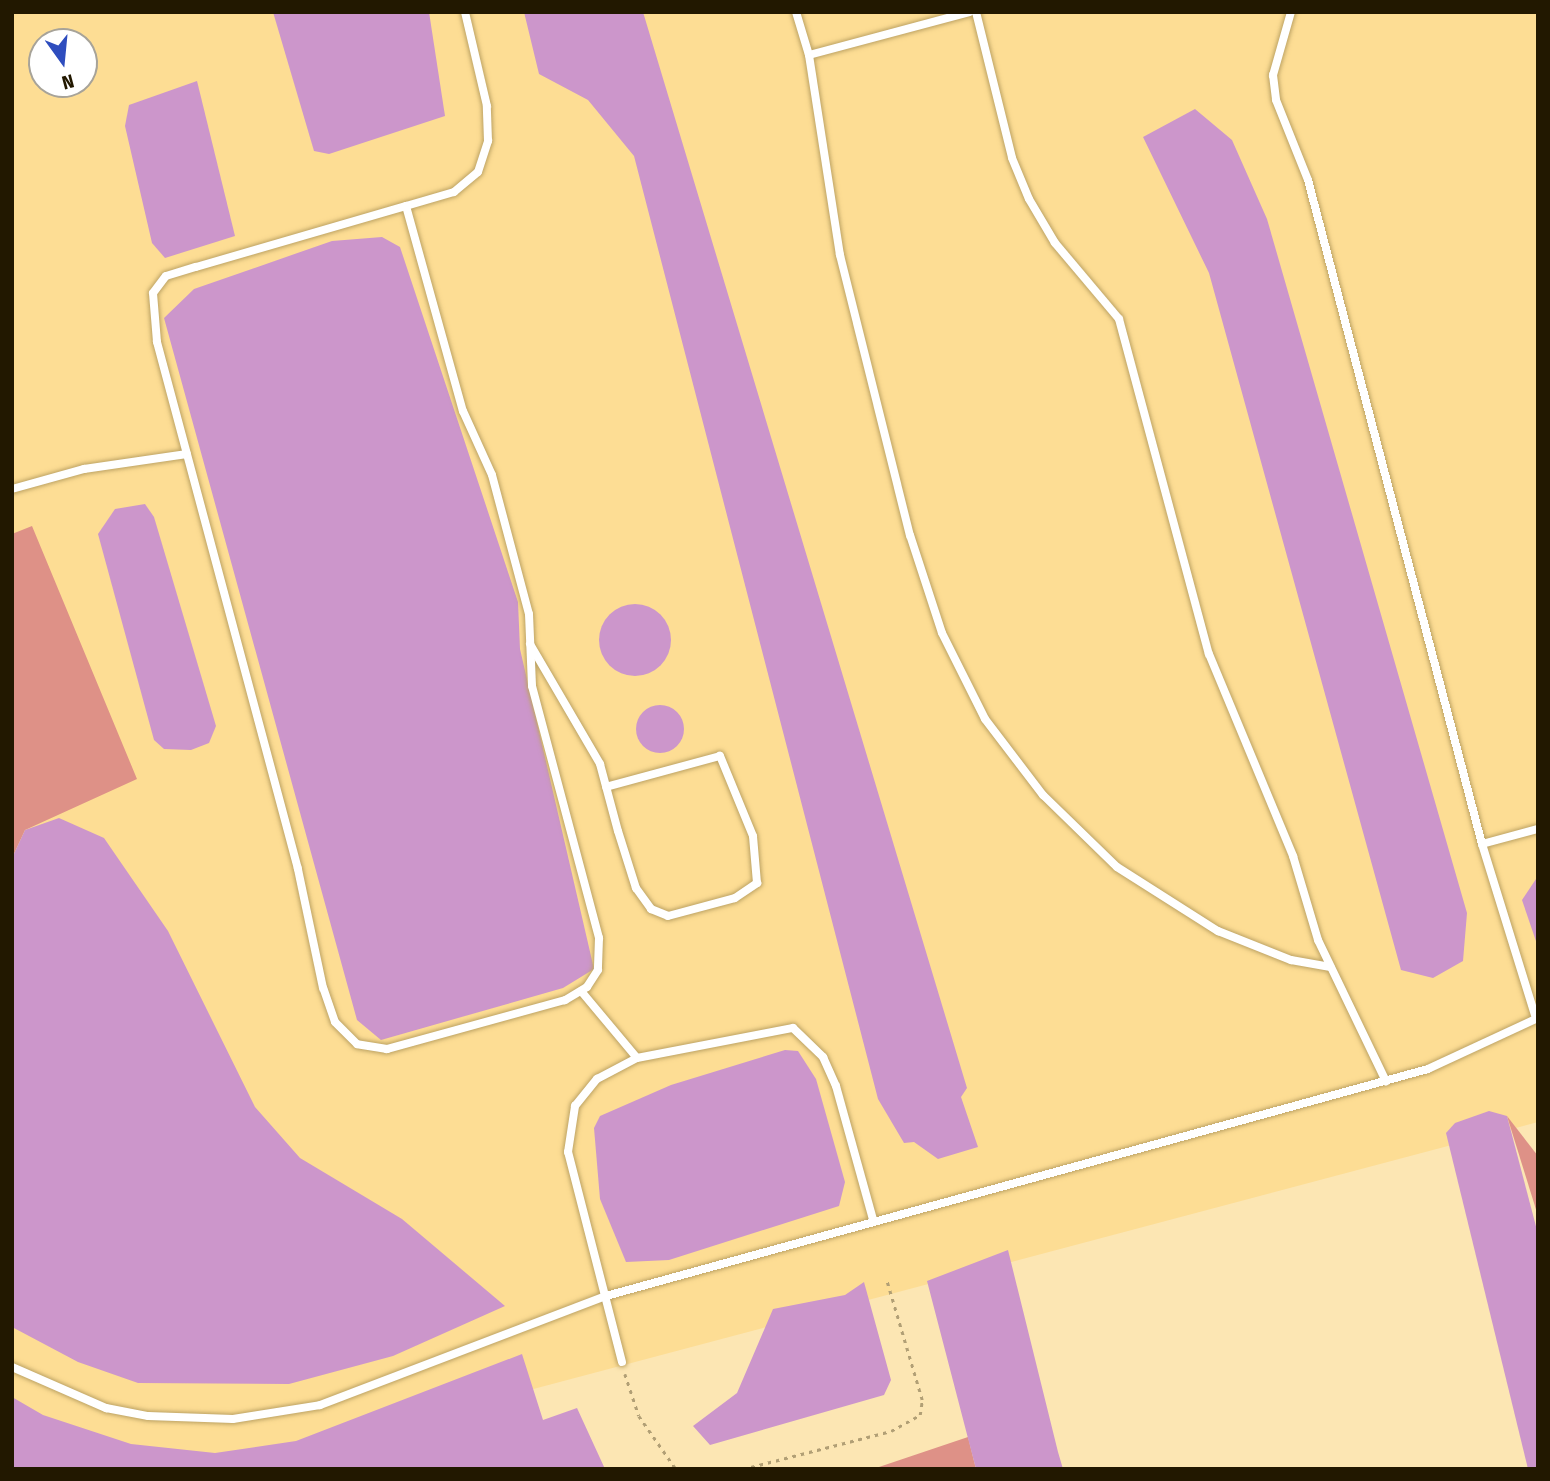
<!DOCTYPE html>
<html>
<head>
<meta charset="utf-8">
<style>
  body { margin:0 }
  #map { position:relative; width:1550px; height:1481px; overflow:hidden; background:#fce6b3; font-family:"Fira Sans Condensed",sans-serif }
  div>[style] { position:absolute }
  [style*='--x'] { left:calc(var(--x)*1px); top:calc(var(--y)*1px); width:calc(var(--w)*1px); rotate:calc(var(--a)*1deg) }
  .built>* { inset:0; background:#fddd94 }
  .forest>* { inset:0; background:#de9187 }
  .water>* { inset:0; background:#cc96cb }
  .round { border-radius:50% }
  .path>* { height:2.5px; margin-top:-1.25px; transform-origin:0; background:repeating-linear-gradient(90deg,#b19f75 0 3.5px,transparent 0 8.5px) }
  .roads { filter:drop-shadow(0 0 2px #bda364) drop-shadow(0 0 2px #bda364) }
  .service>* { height:8px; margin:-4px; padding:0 4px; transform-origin:4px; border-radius:4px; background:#fff }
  span { translate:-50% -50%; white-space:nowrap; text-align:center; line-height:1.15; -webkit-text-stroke:5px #fff; paint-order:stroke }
  .frame { position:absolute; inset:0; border:14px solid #221800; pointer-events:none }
  .north { position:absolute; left:28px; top:28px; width:70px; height:70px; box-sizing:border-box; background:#fff; border:2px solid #a7a399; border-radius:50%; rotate:165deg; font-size:19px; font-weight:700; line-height:28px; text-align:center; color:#221800 }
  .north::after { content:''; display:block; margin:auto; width:24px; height:32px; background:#2e4dbe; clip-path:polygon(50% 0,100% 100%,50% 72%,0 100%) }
</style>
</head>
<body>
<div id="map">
  <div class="built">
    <i style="clip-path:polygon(evenodd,12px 12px,1538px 12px,1538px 1122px,232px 1469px,12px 1469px,12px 12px,42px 42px,84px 42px,84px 84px,42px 84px,42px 42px)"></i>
  </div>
  <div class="forest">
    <i style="clip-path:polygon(32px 526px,137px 779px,25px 830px,12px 858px,12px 534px)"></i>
    <i style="clip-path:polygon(1507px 1116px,1538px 1156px,1538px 1216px)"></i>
    <i style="clip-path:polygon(968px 1437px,976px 1469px,873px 1469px)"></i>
  </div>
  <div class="water">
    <i style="clip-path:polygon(273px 12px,429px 12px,445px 116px,329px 154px,314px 151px)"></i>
    <i style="clip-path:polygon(524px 12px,643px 12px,967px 1088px,961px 1097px,978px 1147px,938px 1159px,914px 1142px,904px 1143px,878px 1099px,634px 156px,588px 100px,539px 74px)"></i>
    <i style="clip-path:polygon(197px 81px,235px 236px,165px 258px,152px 243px,125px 126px,129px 105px)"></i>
    <i style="clip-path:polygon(1195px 109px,1232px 140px,1267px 219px,1467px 913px,1463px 961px,1433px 978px,1401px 970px,1209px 273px,1143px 137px)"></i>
    <i style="clip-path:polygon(382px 237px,400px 247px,518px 602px,520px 649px,594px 969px,563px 988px,381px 1040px,357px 1020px,164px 318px,194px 289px,332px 241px)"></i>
    <i style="clip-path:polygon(145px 504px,154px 517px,216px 726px,209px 743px,191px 750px,164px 749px,154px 740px,98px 534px,115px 509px)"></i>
    <i class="round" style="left:599px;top:604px;width:72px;height:72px"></i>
    <i class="round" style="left:636px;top:705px;width:48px;height:48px"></i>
    <i style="clip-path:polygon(59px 818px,104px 838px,168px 931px,255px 1107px,300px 1158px,402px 1219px,505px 1306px,393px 1356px,289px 1384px,138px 1383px,78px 1362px,12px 1327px,12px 858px,25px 830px)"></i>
    <i style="clip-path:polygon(1538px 876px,1538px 947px,1522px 900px)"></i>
    <i style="clip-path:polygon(785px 1050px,798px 1051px,816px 1079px,845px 1182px,839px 1206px,669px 1260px,626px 1262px,600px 1199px,594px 1128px,600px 1116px,671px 1085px)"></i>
    <i style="clip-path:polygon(1489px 1111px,1507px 1116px,1538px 1234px,1538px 1469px,1528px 1469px,1446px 1133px,1455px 1123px)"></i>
    <i style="clip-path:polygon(1008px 1250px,1058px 1452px,1063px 1469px,976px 1469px,927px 1281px)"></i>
    <i style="clip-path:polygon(864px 1282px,891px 1380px,884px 1395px,710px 1445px,693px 1426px,737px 1393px,773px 1309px,845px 1295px)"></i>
    <i style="clip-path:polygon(522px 1354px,543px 1420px,577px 1408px,605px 1469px,12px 1469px,12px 1397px,43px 1415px,131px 1444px,215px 1453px,296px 1441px)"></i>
  </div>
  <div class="path">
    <i style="--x:625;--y:1374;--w:44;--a:71.6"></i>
    <i style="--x:639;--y:1416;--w:65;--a:55.1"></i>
    <i style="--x:743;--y:1469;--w:153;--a:-14.4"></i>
    <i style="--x:891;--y:1431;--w:33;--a:-29"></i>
    <i style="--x:920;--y:1415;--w:15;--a:-82"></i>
    <i style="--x:922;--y:1400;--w:123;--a:-106.5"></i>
  </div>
  <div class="roads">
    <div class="service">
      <i style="--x:796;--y:12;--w:45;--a:73.2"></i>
      <i style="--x:809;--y:55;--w:166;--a:-15"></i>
      <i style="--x:976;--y:12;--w:150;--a:76.1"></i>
      <i style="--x:1012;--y:158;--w:44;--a:67.5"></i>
      <i style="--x:1029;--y:199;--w:51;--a:59.4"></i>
      <i style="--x:1055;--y:243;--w:99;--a:49.9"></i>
      <i style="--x:1119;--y:319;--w:347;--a:75"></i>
      <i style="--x:1209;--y:654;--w:219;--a:67.4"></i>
      <i style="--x:1293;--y:856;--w:88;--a:73.4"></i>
      <i style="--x:1318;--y:940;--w:157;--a:64.3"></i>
      <i style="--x:1291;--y:12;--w:66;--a:105.9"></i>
      <i style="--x:1273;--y:75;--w:25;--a:83"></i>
      <i style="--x:1276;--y:100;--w:86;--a:68.2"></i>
      <i style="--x:1308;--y:180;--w:686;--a:75.32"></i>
      <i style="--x:1482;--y:844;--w:182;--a:72.8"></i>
      <i style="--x:809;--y:55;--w:202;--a:81.2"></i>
      <i style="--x:840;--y:255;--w:289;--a:76"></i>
      <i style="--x:910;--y:535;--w:103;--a:71.9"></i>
      <i style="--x:942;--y:633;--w:96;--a:63.4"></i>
      <i style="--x:985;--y:719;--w:96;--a:52.7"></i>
      <i style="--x:1043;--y:795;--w:103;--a:44.2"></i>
      <i style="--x:1117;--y:867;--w:120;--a:32.4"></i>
      <i style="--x:1218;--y:931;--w:79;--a:21.7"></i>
      <i style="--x:1291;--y:960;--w:40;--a:10"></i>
      <i style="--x:406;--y:206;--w:213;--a:74.5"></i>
      <i style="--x:463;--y:411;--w:70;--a:65.6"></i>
      <i style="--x:492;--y:475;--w:144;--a:75.1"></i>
      <i style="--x:529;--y:614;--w:72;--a:87.6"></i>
      <i style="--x:532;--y:686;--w:261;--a:75.1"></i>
      <i style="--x:599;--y:938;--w:32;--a:92"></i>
      <i style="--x:598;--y:970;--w:20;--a:123"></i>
      <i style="--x:587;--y:987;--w:26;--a:149"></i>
      <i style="--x:565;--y:1000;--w:185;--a:164.6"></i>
      <i style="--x:387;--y:1049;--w:30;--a:-171"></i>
      <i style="--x:357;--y:1044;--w:31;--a:-135"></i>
      <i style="--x:335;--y:1022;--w:36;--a:-109"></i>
      <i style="--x:323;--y:988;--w:122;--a:-101.9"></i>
      <i style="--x:298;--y:869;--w:546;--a:-104.98"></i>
      <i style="--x:157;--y:342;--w:49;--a:-94.7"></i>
      <i style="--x:153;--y:293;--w:21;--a:-53"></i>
      <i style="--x:166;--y:276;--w:31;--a:-17"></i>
      <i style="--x:196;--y:267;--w:219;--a:-16.2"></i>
      <i style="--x:406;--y:206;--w:50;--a:-16.3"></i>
      <i style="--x:454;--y:192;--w:31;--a:-40"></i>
      <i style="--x:478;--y:172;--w:33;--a:-72"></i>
      <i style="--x:488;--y:141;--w:35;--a:-92"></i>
      <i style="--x:487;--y:106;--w:97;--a:-103.2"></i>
      <i style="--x:12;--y:489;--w:75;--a:-15.5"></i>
      <i style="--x:84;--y:469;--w:104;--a:-8.3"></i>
      <i style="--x:530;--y:644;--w:139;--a:59.7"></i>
      <i style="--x:600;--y:764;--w:69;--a:75"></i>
      <i style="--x:618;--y:831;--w:60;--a:72.5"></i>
      <i style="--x:636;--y:888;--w:26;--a:54"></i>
      <i style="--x:651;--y:909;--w:18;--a:22"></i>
      <i style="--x:668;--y:916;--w:69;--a:-15"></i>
      <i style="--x:735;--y:898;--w:27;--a:-34"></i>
      <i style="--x:757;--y:883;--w:47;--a:-94.9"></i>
      <i style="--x:753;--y:836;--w:87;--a:-112.4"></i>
      <i style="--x:720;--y:756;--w:118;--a:164.8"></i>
      <i style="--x:1482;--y:844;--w:58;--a:-15"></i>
      <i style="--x:581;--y:991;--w:87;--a:50.1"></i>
      <i style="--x:622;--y:1362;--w:217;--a:-104.4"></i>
      <i style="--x:568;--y:1152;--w:47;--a:-81.3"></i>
      <i style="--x:575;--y:1106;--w:35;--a:-51"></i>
      <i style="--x:597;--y:1079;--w:45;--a:-27.7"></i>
      <i style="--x:637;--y:1058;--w:159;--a:-10.9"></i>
      <i style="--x:793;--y:1028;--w:42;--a:44"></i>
      <i style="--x:823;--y:1057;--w:32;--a:66"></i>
      <i style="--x:836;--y:1086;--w:138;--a:74.5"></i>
      <i style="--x:12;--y:1367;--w:103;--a:23.6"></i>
      <i style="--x:106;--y:1408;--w:43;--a:10.8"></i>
      <i style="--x:148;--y:1416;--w:85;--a:2"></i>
      <i style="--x:233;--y:1419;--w:88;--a:-9.1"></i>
      <i style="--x:320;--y:1405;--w:306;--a:-20.9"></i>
      <i style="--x:606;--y:1296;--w:853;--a:-15.44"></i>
      <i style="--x:1428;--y:1069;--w:121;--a:-24.9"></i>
    </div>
  </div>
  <div class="frame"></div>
  <div class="north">N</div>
</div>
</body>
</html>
